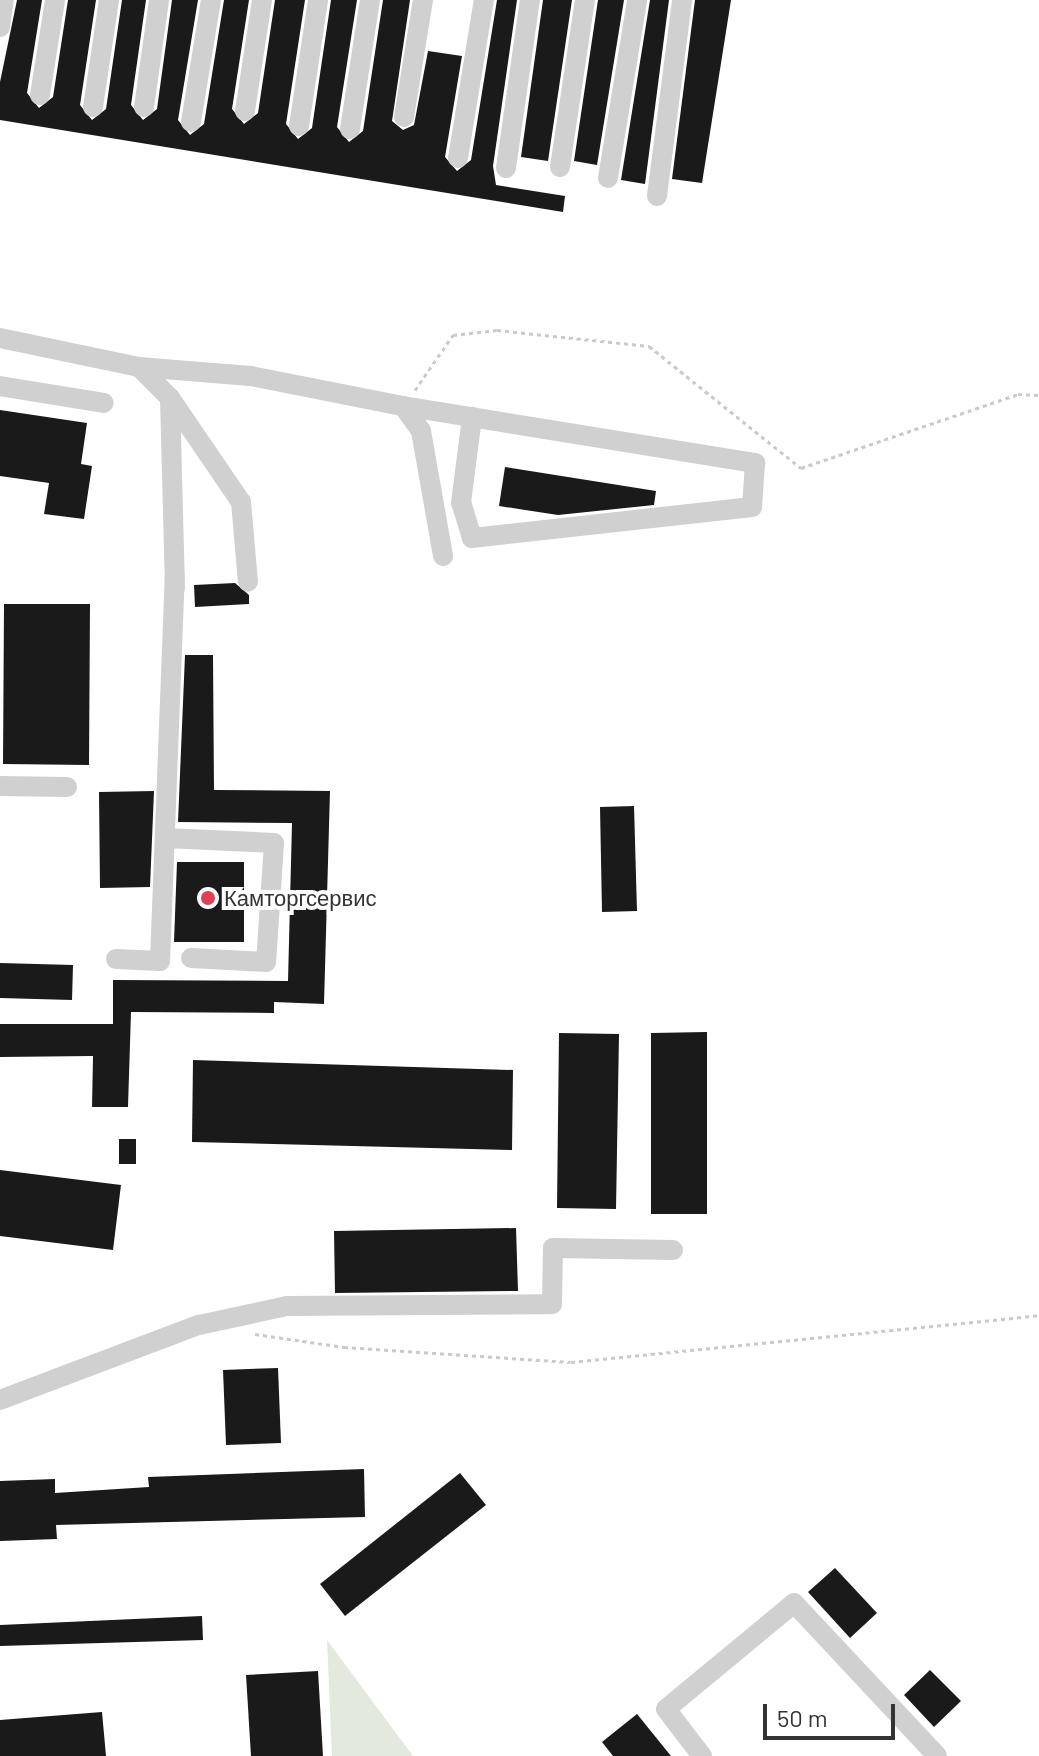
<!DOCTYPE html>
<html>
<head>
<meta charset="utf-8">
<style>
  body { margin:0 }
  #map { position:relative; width:1039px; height:1756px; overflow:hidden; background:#fff; font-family:Barlow,sans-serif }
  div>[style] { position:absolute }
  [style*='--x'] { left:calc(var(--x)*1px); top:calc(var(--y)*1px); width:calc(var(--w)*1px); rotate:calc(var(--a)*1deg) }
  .green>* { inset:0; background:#e3e9dc }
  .building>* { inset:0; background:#1a1a1a }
  .path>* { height:3px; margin-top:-1.5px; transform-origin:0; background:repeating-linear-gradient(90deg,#cacaca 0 4px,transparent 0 8px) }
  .minor>* { height:20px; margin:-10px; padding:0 10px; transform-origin:10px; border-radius:10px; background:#d0d0d0 }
  .dots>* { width:22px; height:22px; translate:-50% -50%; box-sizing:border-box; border:4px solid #fff; border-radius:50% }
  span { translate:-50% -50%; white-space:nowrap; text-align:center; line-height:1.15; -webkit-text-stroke:8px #fff; paint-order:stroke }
  .poi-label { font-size:22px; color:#333 }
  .left { translate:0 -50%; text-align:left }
  .scale { position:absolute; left:763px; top:1704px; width:132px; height:36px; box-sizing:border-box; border:4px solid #333; border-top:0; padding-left:10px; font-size:24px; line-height:28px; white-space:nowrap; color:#333; -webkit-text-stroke:6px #fff; paint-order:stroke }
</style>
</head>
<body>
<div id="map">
  <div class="green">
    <i style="clip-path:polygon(327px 1640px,413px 1756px,332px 1756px)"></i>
  </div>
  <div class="building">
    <i style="clip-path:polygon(17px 0,42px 0,27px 93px,39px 108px,53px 97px,68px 0,96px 0,80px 105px,92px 120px,106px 109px,122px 0,146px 0,131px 105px,143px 120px,157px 109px,172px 0,198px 0,178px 120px,190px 135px,204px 124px,224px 0,249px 0,232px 109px,244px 124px,258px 113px,275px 0,305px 0,286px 124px,298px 139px,312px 128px,331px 0,357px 0,337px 127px,349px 142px,363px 131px,383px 0,410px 0,392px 121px,403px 130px,414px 125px,428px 51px,462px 56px,445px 157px,457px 171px,471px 160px,497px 0,517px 0,493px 166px,496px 185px,565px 196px,563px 212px,0 120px,0 82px)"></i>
    <i style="clip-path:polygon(543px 0,572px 0,548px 161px,521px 157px)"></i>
    <i style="clip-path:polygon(598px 0,624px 0,597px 165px,574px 161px)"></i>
    <i style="clip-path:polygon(650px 0,669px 0,645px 184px,621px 180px)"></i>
    <i style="clip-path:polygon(695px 0,731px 0,702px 183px,672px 179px)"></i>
    <i style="clip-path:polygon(0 410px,87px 423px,81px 464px,92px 466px,84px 519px,44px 514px,49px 483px,0 476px)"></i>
    <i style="clip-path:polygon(505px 467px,656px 491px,654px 505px,558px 515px,499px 506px)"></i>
    <i style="clip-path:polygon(235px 583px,249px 595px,249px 604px,195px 607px,194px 585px)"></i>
    <i style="clip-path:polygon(4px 604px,90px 604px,89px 765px,3px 764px)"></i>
    <i style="clip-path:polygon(185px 655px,213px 655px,214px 790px,330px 791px,324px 1004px,274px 1002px,274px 1013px,131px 1012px,128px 1107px,92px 1107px,93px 1056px,0 1057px,0 1024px,113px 1024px,113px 980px,288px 981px,292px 823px,178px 822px)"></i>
    <i style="clip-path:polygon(154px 791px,150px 887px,100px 888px,99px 792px)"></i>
    <i style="clip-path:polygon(634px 806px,637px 911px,602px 912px,600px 807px)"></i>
    <i style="clip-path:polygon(177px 862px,244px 862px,244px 942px,174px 942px)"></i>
    <i style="clip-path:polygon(0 963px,73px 965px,72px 1000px,0 998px)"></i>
    <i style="clip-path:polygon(707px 1032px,707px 1214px,651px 1214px,651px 1033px)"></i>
    <i style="clip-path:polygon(559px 1033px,619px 1034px,616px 1209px,557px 1208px)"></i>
    <i style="clip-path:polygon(193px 1060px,513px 1070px,512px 1150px,192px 1142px)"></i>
    <i style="clip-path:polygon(119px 1139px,136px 1139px,136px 1164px,119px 1164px)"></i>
    <i style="clip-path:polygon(0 1170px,121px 1185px,113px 1250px,0 1236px)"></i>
    <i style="clip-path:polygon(516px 1228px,518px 1291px,335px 1293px,334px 1231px)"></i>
    <i style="clip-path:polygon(278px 1368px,281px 1443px,226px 1445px,223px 1370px)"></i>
    <i style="clip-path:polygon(364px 1469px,365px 1517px,56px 1525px,57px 1539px,0 1541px,0 1481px,55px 1479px,55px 1493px,149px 1487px,148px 1477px)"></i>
    <i style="clip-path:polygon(460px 1473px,486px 1505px,345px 1616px,320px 1584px)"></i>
    <i style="clip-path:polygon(835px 1568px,877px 1613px,850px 1638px,808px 1592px)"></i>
    <i style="clip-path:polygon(202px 1616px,203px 1640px,0 1646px,0 1625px)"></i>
    <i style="clip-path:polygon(930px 1670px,961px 1701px,934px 1727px,904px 1695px)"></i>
    <i style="clip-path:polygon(318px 1671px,323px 1756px,251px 1756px,246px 1675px)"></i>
    <i style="clip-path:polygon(102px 1712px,106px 1756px,0 1756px,0 1720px)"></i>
    <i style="clip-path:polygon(637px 1714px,671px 1756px,613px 1756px,602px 1742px)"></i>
  </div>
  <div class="path">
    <i style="--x:415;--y:390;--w:67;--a:-55.4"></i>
    <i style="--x:453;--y:335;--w:44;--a:-6.5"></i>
    <i style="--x:497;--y:330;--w:153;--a:6"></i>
    <i style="--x:649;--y:346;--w:195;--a:38.8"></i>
    <i style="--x:801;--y:468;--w:229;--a:-18.8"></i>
    <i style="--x:1018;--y:394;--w:21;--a:3"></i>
    <i style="--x:255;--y:1334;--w:90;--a:8.3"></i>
    <i style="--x:344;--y:1347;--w:227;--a:3.8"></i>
    <i style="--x:571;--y:1362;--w:470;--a:-5.7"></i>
  </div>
  <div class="minor">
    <i style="--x:0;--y:27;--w:27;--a:-82"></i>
    <i style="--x:40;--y:95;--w:96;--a:-81"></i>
    <i style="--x:93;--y:107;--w:108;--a:-81.5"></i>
    <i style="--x:144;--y:107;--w:108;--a:-82"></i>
    <i style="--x:245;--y:111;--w:112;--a:-81.3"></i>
    <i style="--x:404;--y:117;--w:119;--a:-80.8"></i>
    <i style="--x:191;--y:122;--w:124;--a:-80.7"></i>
    <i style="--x:299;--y:126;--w:127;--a:-81.4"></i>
    <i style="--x:350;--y:129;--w:131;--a:-81.2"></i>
    <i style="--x:458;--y:158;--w:160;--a:-80.7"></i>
    <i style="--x:560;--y:167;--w:169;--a:-81.5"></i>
    <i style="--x:506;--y:168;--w:170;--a:-81.9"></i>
    <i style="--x:608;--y:178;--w:180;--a:-80.7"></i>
    <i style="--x:657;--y:196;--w:198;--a:-82.7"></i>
    <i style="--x:0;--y:338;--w:142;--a:11.8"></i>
    <i style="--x:139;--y:367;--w:44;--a:45"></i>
    <i style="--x:170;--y:398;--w:190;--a:88.5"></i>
    <i style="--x:139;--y:367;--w:112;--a:4.6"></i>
    <i style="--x:251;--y:376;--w:155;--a:11.2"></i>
    <i style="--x:403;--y:406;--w:31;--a:54"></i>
    <i style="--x:421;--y:431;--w:127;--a:80"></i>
    <i style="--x:0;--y:386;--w:105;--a:9.3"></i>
    <i style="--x:170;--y:398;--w:126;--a:55.7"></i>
    <i style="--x:241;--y:502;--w:80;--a:85"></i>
    <i style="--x:403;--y:406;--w:357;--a:9.2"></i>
    <i style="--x:755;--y:463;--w:44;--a:93.9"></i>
    <i style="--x:752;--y:507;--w:282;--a:173.7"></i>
    <i style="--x:472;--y:538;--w:37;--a:-107"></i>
    <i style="--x:461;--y:503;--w:87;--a:-82.7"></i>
    <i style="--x:0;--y:786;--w:67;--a:0.9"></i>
    <i style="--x:165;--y:838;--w:109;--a:2.6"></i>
    <i style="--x:274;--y:843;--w:119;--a:93.8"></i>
    <i style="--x:266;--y:962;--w:75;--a:-176.9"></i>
    <i style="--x:116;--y:959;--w:44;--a:2.6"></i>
    <i style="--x:160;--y:961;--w:384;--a:-87.8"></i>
    <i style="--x:0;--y:1400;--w:213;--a:-20.7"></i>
    <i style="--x:199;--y:1325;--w:90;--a:-12.2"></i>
    <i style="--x:287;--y:1306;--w:265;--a:-0.4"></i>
    <i style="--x:552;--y:1304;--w:56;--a:-89"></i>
    <i style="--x:553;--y:1248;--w:120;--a:1"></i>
    <i style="--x:702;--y:1756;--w:59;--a:-127.5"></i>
    <i style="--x:666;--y:1709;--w:166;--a:-39.6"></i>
    <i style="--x:794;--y:1603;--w:209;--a:46.9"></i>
  </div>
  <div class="dots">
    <i style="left:208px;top:898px;background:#dd4254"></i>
  </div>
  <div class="poi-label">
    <span class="left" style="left:224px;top:898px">Камторгсервис</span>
  </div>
  <div class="scale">50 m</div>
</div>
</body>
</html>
